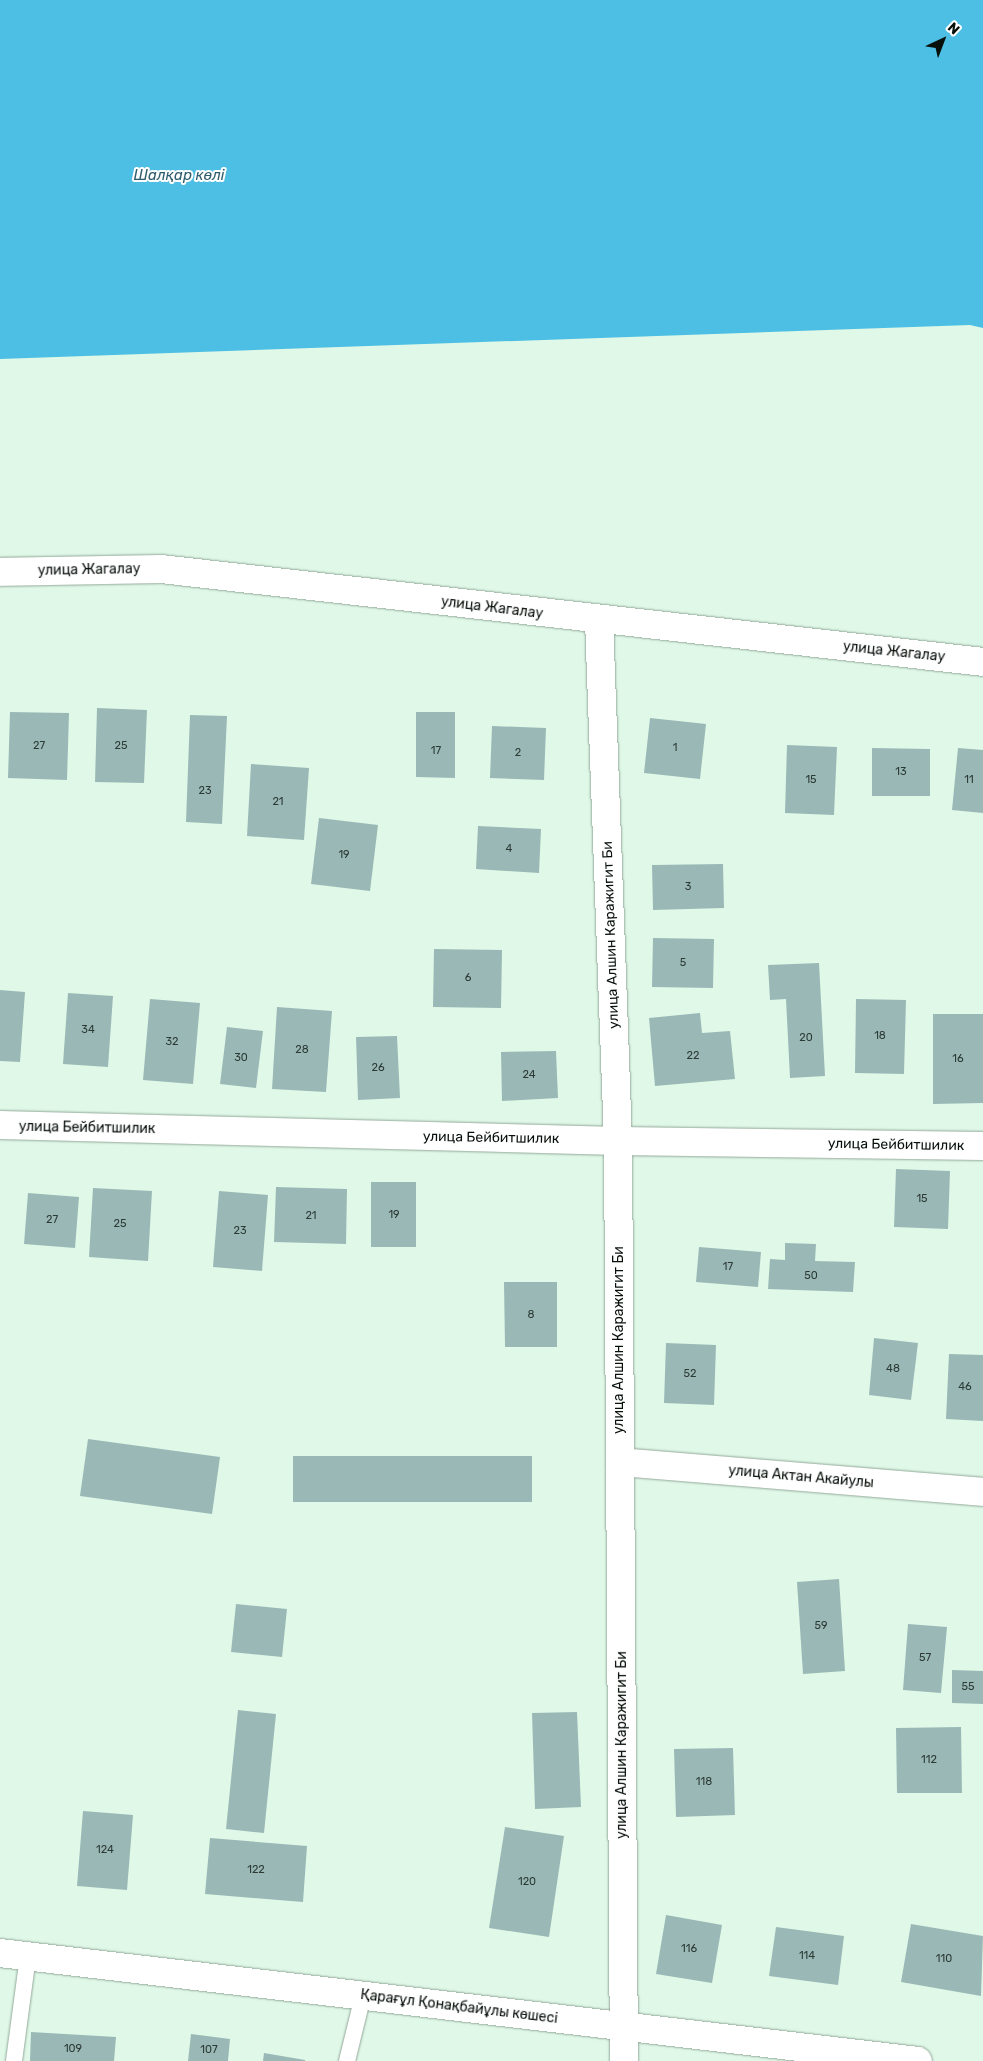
<!DOCTYPE html>
<html>
<head>
<meta charset="utf-8">
<style>
  body { margin:0 }
  #map { position:relative; width:983px; height:2061px; overflow:hidden; background:#e0f8e8; font-family:Rubik,sans-serif }
  div>[style] { position:absolute }
  [style*='--x'] { left:calc(var(--x)*1px); top:calc(var(--y)*1px); width:calc(var(--w)*1px); rotate:calc(var(--a)*1deg) }
  .water>* { inset:0; background:#4dbfe4 }
  .building>* { inset:0; background:#9ab9b6 }
  .roads { filter:drop-shadow(0 0 1px #93a99a) drop-shadow(0 0 1px #93a99a) }
  .service>* { height:16px; margin:-8px; padding:0 8px; transform-origin:8px; border-radius:8px; background:#fff }
  .minor>* { height:28px; margin:-14px; padding:0 14px; transform-origin:14px; border-radius:14px; background:#fff }
  span { translate:-50% -50%; white-space:nowrap; text-align:center; line-height:1.15; -webkit-text-stroke:4px #fefefe; paint-order:stroke }
  .number-label { font-size:11px; color:#2c3a36 }
  .number-label span { -webkit-text-stroke-width:0 }
  .street-label { font-size:14px; color:#08100b }
  .water-label { font-size:15px; color:#2e5d6e; font-style:italic }
  .north { position:absolute; left:918px; top:15px; width:50px; height:50px; -webkit-text-stroke:4px #fefefe; paint-order:stroke; rotate:43deg; font-size:14px; font-weight:700; line-height:20px; text-align:center; color:#08100b }
  .north::after { content:''; display:block; margin:auto; width:18px; height:22px; background:#08100b; clip-path:polygon(50% 0,100% 100%,50% 72%,0 100%) }
</style>
</head>
<body>
<div id="map">
  <div class="water">
    <i style="clip-path:polygon(0 0,983px 0,983px 328px,970px 325px,0 359px)"></i>
  </div>
  <div class="building">
    <i style="clip-path:polygon(97px 708px,147px 710px,144px 783px,95px 782px)"></i>
    <i style="clip-path:polygon(10px 712px,69px 713px,67px 780px,8px 778px)"></i>
    <i style="clip-path:polygon(416px 712px,455px 712px,455px 778px,416px 777px)"></i>
    <i style="clip-path:polygon(190px 715px,227px 716px,222px 824px,186px 822px)"></i>
    <i style="clip-path:polygon(650px 718px,706px 724px,700px 779px,644px 773px)"></i>
    <i style="clip-path:polygon(492px 726px,546px 728px,544px 780px,490px 778px)"></i>
    <i style="clip-path:polygon(787px 745px,837px 747px,834px 815px,785px 813px)"></i>
    <i style="clip-path:polygon(872px 748px,930px 749px,930px 796px,872px 796px)"></i>
    <i style="clip-path:polygon(958px 748px,983px 750px,983px 813px,952px 810px)"></i>
    <i style="clip-path:polygon(251px 764px,309px 768px,304px 840px,247px 836px)"></i>
    <i style="clip-path:polygon(319px 818px,378px 825px,370px 891px,311px 884px)"></i>
    <i style="clip-path:polygon(478px 826px,541px 829px,539px 873px,476px 869px)"></i>
    <i style="clip-path:polygon(723px 864px,724px 908px,653px 910px,652px 865px)"></i>
    <i style="clip-path:polygon(653px 938px,714px 939px,713px 988px,652px 987px)"></i>
    <i style="clip-path:polygon(434px 949px,502px 950px,501px 1008px,433px 1007px)"></i>
    <i style="clip-path:polygon(819px 963px,825px 1076px,790px 1078px,786px 999px,770px 1000px,768px 965px)"></i>
    <i style="clip-path:polygon(0 990px,25px 992px,20px 1062px,0 1061px)"></i>
    <i style="clip-path:polygon(68px 993px,113px 996px,108px 1067px,63px 1064px)"></i>
    <i style="clip-path:polygon(150px 999px,200px 1003px,193px 1084px,143px 1080px)"></i>
    <i style="clip-path:polygon(856px 999px,906px 1000px,904px 1074px,855px 1073px)"></i>
    <i style="clip-path:polygon(277px 1007px,332px 1011px,326px 1092px,272px 1089px)"></i>
    <i style="clip-path:polygon(700px 1013px,702px 1033px,730px 1031px,735px 1079px,655px 1086px,649px 1018px)"></i>
    <i style="clip-path:polygon(933px 1014px,983px 1014px,983px 1103px,933px 1104px)"></i>
    <i style="clip-path:polygon(227px 1027px,263px 1031px,256px 1088px,220px 1084px)"></i>
    <i style="clip-path:polygon(397px 1036px,400px 1098px,358px 1100px,356px 1037px)"></i>
    <i style="clip-path:polygon(556px 1051px,558px 1098px,502px 1101px,501px 1052px)"></i>
    <i style="clip-path:polygon(896px 1169px,950px 1171px,948px 1229px,894px 1227px)"></i>
    <i style="clip-path:polygon(371px 1182px,416px 1182px,416px 1247px,371px 1247px)"></i>
    <i style="clip-path:polygon(276px 1187px,347px 1189px,346px 1244px,274px 1242px)"></i>
    <i style="clip-path:polygon(93px 1188px,152px 1191px,148px 1261px,89px 1257px)"></i>
    <i style="clip-path:polygon(219px 1191px,268px 1195px,262px 1271px,213px 1267px)"></i>
    <i style="clip-path:polygon(28px 1193px,79px 1197px,75px 1248px,24px 1244px)"></i>
    <i style="clip-path:polygon(785px 1243px,816px 1244px,815px 1261px,855px 1262px,853px 1292px,768px 1289px,770px 1259px,785px 1260px)"></i>
    <i style="clip-path:polygon(699px 1247px,761px 1252px,758px 1287px,696px 1282px)"></i>
    <i style="clip-path:polygon(504px 1282px,557px 1282px,557px 1347px,505px 1347px)"></i>
    <i style="clip-path:polygon(874px 1338px,918px 1343px,911px 1400px,869px 1395px)"></i>
    <i style="clip-path:polygon(666px 1343px,716px 1345px,714px 1405px,664px 1403px)"></i>
    <i style="clip-path:polygon(949px 1354px,983px 1355px,983px 1421px,946px 1419px)"></i>
    <i style="clip-path:polygon(88px 1439px,220px 1457px,212px 1514px,80px 1496px)"></i>
    <i style="clip-path:polygon(293px 1456px,532px 1456px,532px 1502px,293px 1502px)"></i>
    <i style="clip-path:polygon(839px 1579px,845px 1671px,803px 1674px,797px 1582px)"></i>
    <i style="clip-path:polygon(236px 1604px,287px 1609px,282px 1657px,231px 1652px)"></i>
    <i style="clip-path:polygon(908px 1624px,947px 1627px,941px 1693px,903px 1690px)"></i>
    <i style="clip-path:polygon(952px 1670px,983px 1671px,983px 1704px,952px 1703px)"></i>
    <i style="clip-path:polygon(238px 1710px,276px 1714px,264px 1833px,226px 1829px)"></i>
    <i style="clip-path:polygon(577px 1712px,581px 1807px,535px 1809px,532px 1713px)"></i>
    <i style="clip-path:polygon(961px 1727px,962px 1793px,897px 1793px,896px 1728px)"></i>
    <i style="clip-path:polygon(733px 1748px,735px 1815px,676px 1817px,674px 1749px)"></i>
    <i style="clip-path:polygon(83px 1811px,133px 1815px,127px 1890px,77px 1886px)"></i>
    <i style="clip-path:polygon(505px 1827px,564px 1836px,549px 1937px,489px 1928px)"></i>
    <i style="clip-path:polygon(210px 1838px,307px 1846px,303px 1902px,205px 1894px)"></i>
    <i style="clip-path:polygon(666px 1915px,722px 1925px,712px 1983px,656px 1974px)"></i>
    <i style="clip-path:polygon(911px 1924px,983px 1936px,981px 1996px,901px 1982px)"></i>
    <i style="clip-path:polygon(776px 1927px,844px 1936px,838px 1985px,769px 1976px)"></i>
    <i style="clip-path:polygon(31px 2032px,116px 2037px,114px 2061px,30px 2061px)"></i>
    <i style="clip-path:polygon(191px 2034px,230px 2039px,228px 2061px,188px 2061px)"></i>
    <i style="clip-path:polygon(264px 2053px,305px 2060px,305px 2061px,263px 2061px)"></i>
  </div>
  <div class="roads">
    <div class="service">
      <i style="--x:14;--y:2061;--w:106;--a:-82.4"></i>
      <i style="--x:347;--y:2061;--w:67;--a:-76.2"></i>
    </div>
    <div class="minor">
      <i style="--x:0;--y:572;--w:161;--a:-1.1"></i>
      <i style="--x:161;--y:569;--w:827;--a:6.45"></i>
      <i style="--x:599;--y:620;--w:521;--a:87.91"></i>
      <i style="--x:618;--y:1141;--w:920;--a:89.63"></i>
      <i style="--x:0;--y:1125;--w:618;--a:1.48"></i>
      <i style="--x:618;--y:1141;--w:365;--a:0.8"></i>
      <i style="--x:620;--y:1462;--w:364;--a:4.7"></i>
      <i style="--x:0;--y:1953;--w:924;--a:6.71"></i>
    </div>
  </div>
  <div class="number-label">
    <span style="left:39px;top:746px">27</span>
    <span style="left:121px;top:746px">25</span>
    <span style="left:675px;top:748px">1</span>
    <span style="left:436px;top:751px">17</span>
    <span style="left:518px;top:753px">2</span>
    <span style="left:901px;top:772px">13</span>
    <span style="left:811px;top:780px">15</span>
    <span style="left:969px;top:780px">11</span>
    <span style="left:205px;top:791px">23</span>
    <span style="left:278px;top:802px">21</span>
    <span style="left:509px;top:849px">4</span>
    <span style="left:344px;top:855px">19</span>
    <span style="left:688px;top:887px">3</span>
    <span style="left:683px;top:963px">5</span>
    <span style="left:468px;top:978px">6</span>
    <span style="left:88px;top:1030px">34</span>
    <span style="left:880px;top:1036px">18</span>
    <span style="left:806px;top:1038px">20</span>
    <span style="left:172px;top:1042px">32</span>
    <span style="left:302px;top:1050px">28</span>
    <span style="left:693px;top:1056px">22</span>
    <span style="left:241px;top:1058px">30</span>
    <span style="left:958px;top:1059px">16</span>
    <span style="left:378px;top:1068px">26</span>
    <span style="left:529px;top:1075px">24</span>
    <span style="left:922px;top:1199px">15</span>
    <span style="left:394px;top:1215px">19</span>
    <span style="left:311px;top:1216px">21</span>
    <span style="left:52px;top:1220px">27</span>
    <span style="left:120px;top:1224px">25</span>
    <span style="left:240px;top:1231px">23</span>
    <span style="left:728px;top:1267px">17</span>
    <span style="left:811px;top:1276px">50</span>
    <span style="left:531px;top:1315px">8</span>
    <span style="left:893px;top:1369px">48</span>
    <span style="left:690px;top:1374px">52</span>
    <span style="left:965px;top:1387px">46</span>
    <span style="left:821px;top:1626px">59</span>
    <span style="left:925px;top:1658px">57</span>
    <span style="left:968px;top:1687px">55</span>
    <span style="left:929px;top:1760px">112</span>
    <span style="left:704px;top:1782px">118</span>
    <span style="left:105px;top:1850px">124</span>
    <span style="left:256px;top:1870px">122</span>
    <span style="left:527px;top:1882px">120</span>
    <span style="left:689px;top:1949px">116</span>
    <span style="left:807px;top:1956px">114</span>
    <span style="left:944px;top:1959px">110</span>
    <span style="left:73px;top:2049px">109</span>
    <span style="left:209px;top:2050px">107</span>
  </div>
  <div class="street-label">
    <span style="left:89px;top:570px;rotate:-1deg">улица Жагалау</span>
    <span style="left:492px;top:608px;rotate:7deg">улица Жагалау</span>
    <span style="left:894px;top:652px;rotate:6deg">улица Жагалау</span>
    <span style="left:611px;top:935px;rotate:-92deg">улица Алшин Каражигит Би</span>
    <span style="left:87px;top:1128px;rotate:1deg">улица Бейбитшилик</span>
    <span style="left:491px;top:1138px;rotate:1deg">улица Бейбитшилик</span>
    <span style="left:896px;top:1145px;rotate:1deg">улица Бейбитшилик</span>
    <span style="left:619px;top:1340px;rotate:-90deg">улица Алшин Каражигит Би</span>
    <span style="left:801px;top:1477px;rotate:5deg">улица Актан Акайулы</span>
    <span style="left:622px;top:1745px;rotate:-90deg">улица Алшин Каражигит Би</span>
    <span style="left:459px;top:2007px;rotate:7deg">Қарағұл Қонақбайұлы көшесі</span>
  </div>
  <div class="water-label">
    <span style="left:179px;top:176px">Шалқар көлі</span>
  </div>
  <div class="north">N</div>
</div>
</body>
</html>
